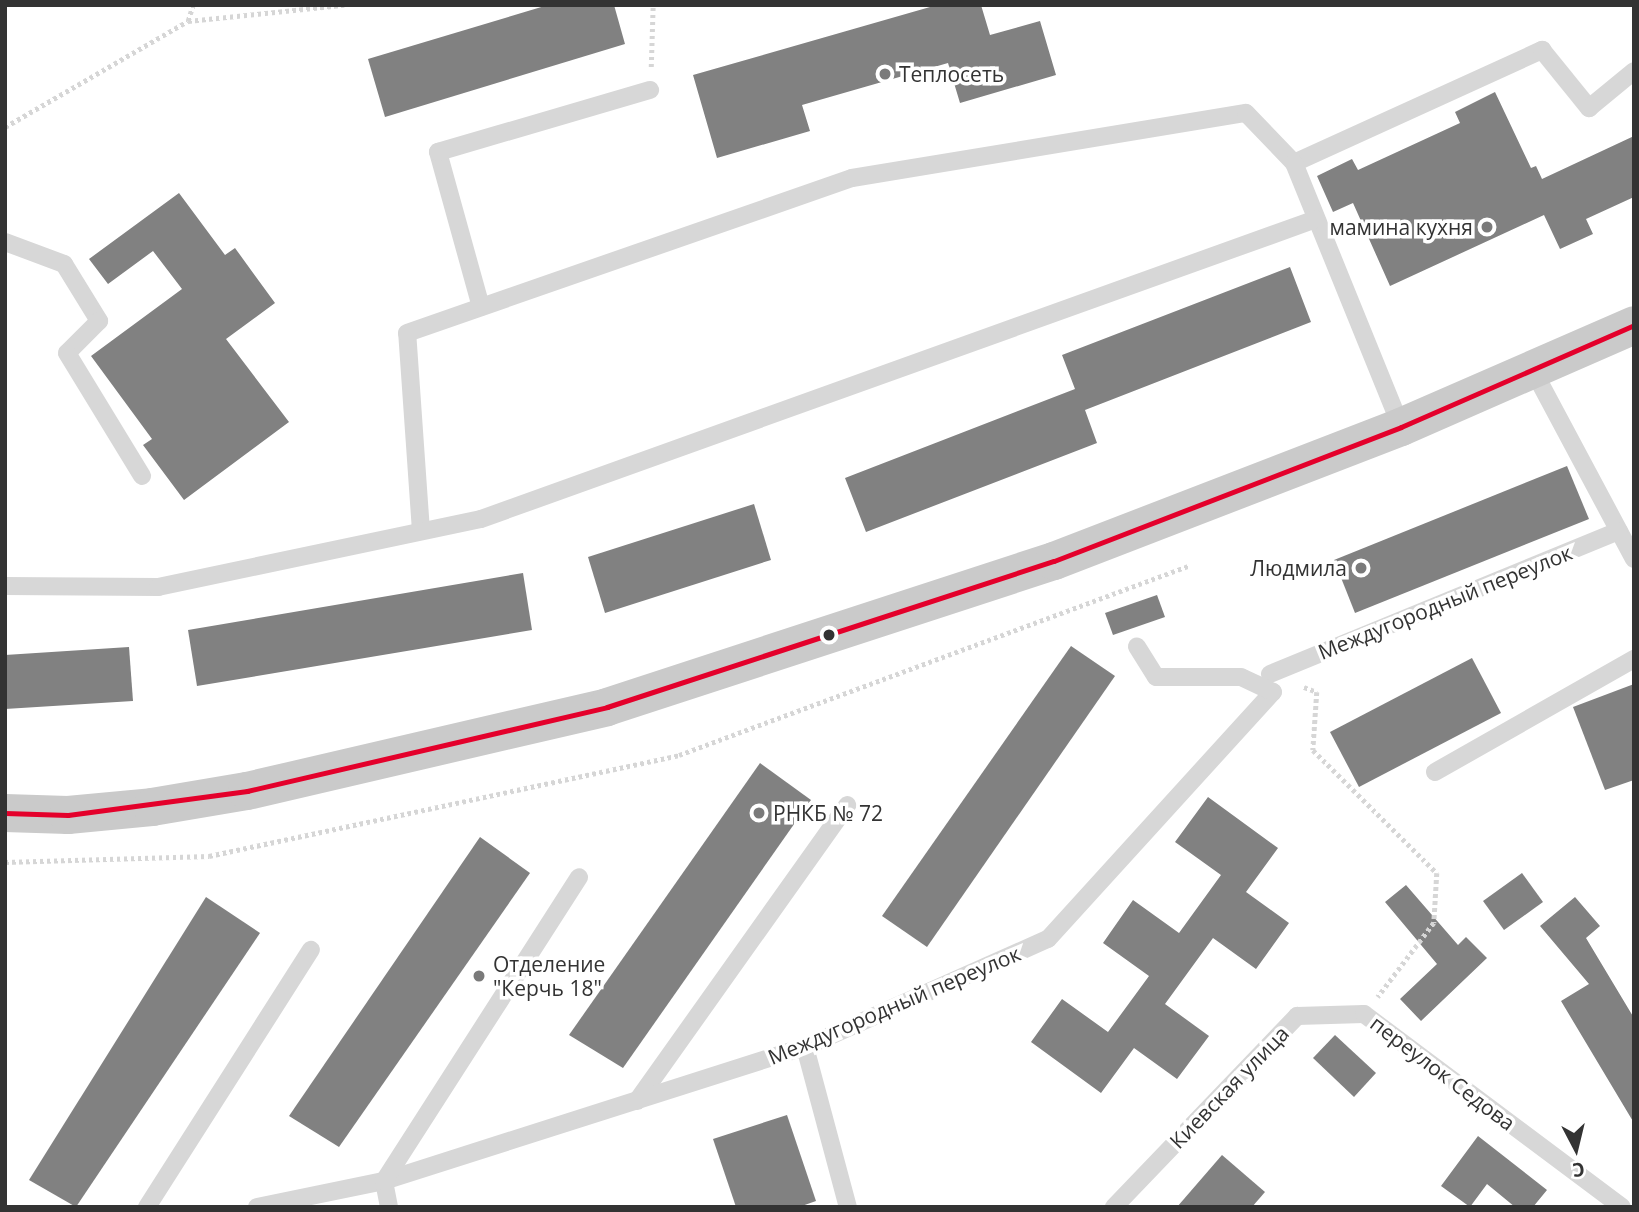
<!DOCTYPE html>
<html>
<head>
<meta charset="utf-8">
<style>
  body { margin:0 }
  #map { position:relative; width:1639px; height:1212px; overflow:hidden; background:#fff; font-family:"Open Sans",sans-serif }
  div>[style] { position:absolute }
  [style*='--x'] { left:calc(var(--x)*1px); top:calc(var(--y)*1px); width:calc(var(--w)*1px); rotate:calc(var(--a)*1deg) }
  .building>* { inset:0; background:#818181 }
  .path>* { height:4.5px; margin-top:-2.25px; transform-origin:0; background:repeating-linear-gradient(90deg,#d6d6d6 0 3.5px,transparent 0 7px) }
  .lane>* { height:18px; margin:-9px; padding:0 9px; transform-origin:9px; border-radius:9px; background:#d7d7d7 }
  .primary>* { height:38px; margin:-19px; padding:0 19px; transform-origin:19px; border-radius:19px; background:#cacaca }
  .bus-1>* { height:5px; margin:-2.5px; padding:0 2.5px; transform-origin:2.5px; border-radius:2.5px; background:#e4002b }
  .dots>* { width:19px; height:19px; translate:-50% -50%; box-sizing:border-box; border:4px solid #fff; border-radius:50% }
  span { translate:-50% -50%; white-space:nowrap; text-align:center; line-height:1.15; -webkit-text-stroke:7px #fff; paint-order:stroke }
  .poi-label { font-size:21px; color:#333 }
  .left { translate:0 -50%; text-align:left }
  .right { translate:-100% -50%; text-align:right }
  .street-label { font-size:21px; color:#333 }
  .frame { position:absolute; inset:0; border:7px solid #333; pointer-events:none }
  .north { position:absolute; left:1541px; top:1114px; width:70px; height:70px; -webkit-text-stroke:5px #fff; paint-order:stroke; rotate:173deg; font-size:19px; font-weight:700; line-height:28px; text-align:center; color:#333 }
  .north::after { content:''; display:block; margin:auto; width:24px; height:32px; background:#333; clip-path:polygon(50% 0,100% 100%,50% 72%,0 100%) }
</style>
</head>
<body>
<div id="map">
  <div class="building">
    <i style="clip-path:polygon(548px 5px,614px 5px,625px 44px,385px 117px,368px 59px)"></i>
    <i style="clip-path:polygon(937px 5px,981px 5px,990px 35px,1040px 21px,1056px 75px,960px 103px,948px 63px,802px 105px,810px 131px,717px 158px,693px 75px)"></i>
    <i style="clip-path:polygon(1495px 92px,1531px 168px,1536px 166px,1542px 179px,1634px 136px,1634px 197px,1586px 219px,1593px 234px,1560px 249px,1544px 215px,1390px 286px,1353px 203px,1333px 212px,1317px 176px,1352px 159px,1358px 170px,1460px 123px,1455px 112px)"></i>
    <i style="clip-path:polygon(179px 193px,225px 255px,235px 248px,275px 303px,226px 339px,289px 422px,184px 500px,143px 445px,152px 439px,91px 356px,182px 289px,153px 251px,108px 284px,89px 259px)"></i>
    <i style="clip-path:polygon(1290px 267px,1311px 322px,1085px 410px,1097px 443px,866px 532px,845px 478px,1075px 389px,1062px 355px)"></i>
    <i style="clip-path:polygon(1567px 466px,1589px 519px,1355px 613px,1334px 560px)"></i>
    <i style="clip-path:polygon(754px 504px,771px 560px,605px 613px,588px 557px)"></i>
    <i style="clip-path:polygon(523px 573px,532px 630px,197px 686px,188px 630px)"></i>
    <i style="clip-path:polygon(1157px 595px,1165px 617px,1113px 635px,1105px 613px)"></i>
    <i style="clip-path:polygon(1071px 646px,1115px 676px,927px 947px,882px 916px)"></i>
    <i style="clip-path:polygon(129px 647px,133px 701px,5px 709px,5px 655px)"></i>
    <i style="clip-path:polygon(1472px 658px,1501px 713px,1359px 787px,1330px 732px)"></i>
    <i style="clip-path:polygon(1634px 684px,1634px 780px,1605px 790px,1573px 707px)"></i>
    <i style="clip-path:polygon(760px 763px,811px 800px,623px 1068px,569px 1035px)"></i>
    <i style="clip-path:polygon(1208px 797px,1278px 848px,1246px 892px,1289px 923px,1256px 969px,1213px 938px,1165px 1004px,1209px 1036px,1177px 1079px,1134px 1048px,1101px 1093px,1031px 1042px,1062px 999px,1108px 1032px,1149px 976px,1103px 943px,1133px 900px,1179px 933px,1221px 875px,1175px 842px)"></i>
    <i style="clip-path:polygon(480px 837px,530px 873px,339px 1147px,289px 1116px)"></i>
    <i style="clip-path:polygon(1522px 873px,1543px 902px,1504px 930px,1483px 901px)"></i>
    <i style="clip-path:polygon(1406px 885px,1458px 945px,1466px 937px,1487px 958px,1421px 1021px,1400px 999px,1437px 964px,1385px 902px)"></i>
    <i style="clip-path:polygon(206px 897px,260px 933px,76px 1207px,29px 1180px)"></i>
    <i style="clip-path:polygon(1575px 897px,1600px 926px,1586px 938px,1634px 1018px,1634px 1123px,1561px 1001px,1589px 984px,1540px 926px)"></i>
    <i style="clip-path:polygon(1335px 1035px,1376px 1073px,1354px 1097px,1313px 1058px)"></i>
    <i style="clip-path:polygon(787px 1115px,816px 1201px,799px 1207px,736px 1207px,713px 1139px)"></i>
    <i style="clip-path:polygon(1478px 1136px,1547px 1190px,1533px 1207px,1515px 1207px,1487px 1184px,1470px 1207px,1441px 1186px)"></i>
    <i style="clip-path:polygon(1222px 1155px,1265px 1192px,1252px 1207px,1177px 1207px)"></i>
  </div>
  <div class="path">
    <i style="--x:188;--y:21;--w:17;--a:-73"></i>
    <i style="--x:651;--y:67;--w:62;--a:-88.2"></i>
    <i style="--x:5;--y:127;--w:211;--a:-30.1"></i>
    <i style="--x:188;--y:21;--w:157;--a:-5.9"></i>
    <i style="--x:1304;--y:687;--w:14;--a:21"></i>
    <i style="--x:1317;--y:692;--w:58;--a:93.9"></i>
    <i style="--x:1313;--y:750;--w:175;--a:44.8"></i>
    <i style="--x:1437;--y:873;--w:50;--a:93.4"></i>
    <i style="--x:1434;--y:923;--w:93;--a:127.1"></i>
    <i style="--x:5;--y:862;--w:204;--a:-1.7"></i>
    <i style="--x:209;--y:856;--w:481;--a:-12.1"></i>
    <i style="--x:679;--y:755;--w:543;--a:-20.37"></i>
  </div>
  <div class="lane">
    <i style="--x:1294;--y:163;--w:273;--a:-24.5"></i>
    <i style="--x:1542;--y:50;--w:75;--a:51"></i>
    <i style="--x:1589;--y:108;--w:58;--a:-39.4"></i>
    <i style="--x:5;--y:242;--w:63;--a:20.4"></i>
    <i style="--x:64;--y:264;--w:67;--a:58.4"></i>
    <i style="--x:99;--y:321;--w:45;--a:135"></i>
    <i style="--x:67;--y:353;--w:144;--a:58.6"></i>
    <i style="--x:481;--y:307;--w:161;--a:-105.5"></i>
    <i style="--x:438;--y:152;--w:221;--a:-16.3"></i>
    <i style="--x:1533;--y:370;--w:214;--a:61.9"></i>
    <i style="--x:421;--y:531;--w:198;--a:-94"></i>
    <i style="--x:407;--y:333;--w:471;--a:-19.2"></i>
    <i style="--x:852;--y:178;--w:399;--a:-9.4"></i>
    <i style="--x:1246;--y:113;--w:69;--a:46.2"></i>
    <i style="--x:1294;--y:163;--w:285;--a:67.9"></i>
    <i style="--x:5;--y:586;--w:153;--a:0.4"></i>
    <i style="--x:158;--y:587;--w:330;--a:-11.9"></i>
    <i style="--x:481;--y:519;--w:887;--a:-19.76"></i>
    <i style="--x:1270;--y:674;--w:377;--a:-22.3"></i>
    <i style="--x:1435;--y:772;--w:229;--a:-29.6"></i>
    <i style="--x:805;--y:1047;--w:166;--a:75"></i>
    <i style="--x:637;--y:1101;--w:363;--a:-54.6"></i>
    <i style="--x:147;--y:1207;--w:305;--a:-57.5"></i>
    <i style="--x:257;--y:1207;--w:130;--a:-11.6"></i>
    <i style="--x:384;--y:1181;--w:442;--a:-17.7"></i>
    <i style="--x:805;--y:1047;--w:266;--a:-24"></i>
    <i style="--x:1048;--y:939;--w:334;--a:-47.7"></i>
    <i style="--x:1273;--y:692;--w:35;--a:-155"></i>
    <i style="--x:1241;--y:677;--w:85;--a:180"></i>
    <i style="--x:1156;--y:677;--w:36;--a:-122"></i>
    <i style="--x:389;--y:1207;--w:26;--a:-101"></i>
    <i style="--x:384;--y:1181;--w:361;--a:-57.3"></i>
    <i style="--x:1114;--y:1207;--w:265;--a:-46.2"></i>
    <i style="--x:1297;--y:1016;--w:67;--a:-1.7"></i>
    <i style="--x:1364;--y:1014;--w:322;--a:36.8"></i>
  </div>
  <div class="primary">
    <i style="--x:5;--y:813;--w:63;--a:1.8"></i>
    <i style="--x:68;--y:815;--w:84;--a:-5.4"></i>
    <i style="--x:152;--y:807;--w:96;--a:-9.6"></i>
    <i style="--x:247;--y:791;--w:370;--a:-13.1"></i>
    <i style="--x:607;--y:707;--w:470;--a:-18.1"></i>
    <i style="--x:1054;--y:561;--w:372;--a:-21.1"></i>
    <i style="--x:1401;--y:427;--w:254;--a:-23.6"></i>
  </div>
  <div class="bus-1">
    <i style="--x:5;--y:813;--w:63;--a:1.8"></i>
    <i style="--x:68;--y:815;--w:181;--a:-7.6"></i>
    <i style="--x:247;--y:791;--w:370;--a:-13.1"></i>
    <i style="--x:607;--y:707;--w:470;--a:-18.1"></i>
    <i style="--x:1054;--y:561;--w:372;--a:-21.1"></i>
    <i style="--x:1401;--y:427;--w:254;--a:-23.6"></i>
  </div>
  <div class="dots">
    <i style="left:885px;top:74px;background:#7a7a7a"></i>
    <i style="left:1487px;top:227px;background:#7a7a7a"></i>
    <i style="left:1361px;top:568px;background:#7a7a7a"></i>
    <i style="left:829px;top:635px;background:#333"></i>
    <i style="left:759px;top:813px;background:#7a7a7a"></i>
    <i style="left:479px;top:976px;background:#7a7a7a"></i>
  </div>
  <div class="poi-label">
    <span class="left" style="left:899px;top:74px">Теплосеть</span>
    <span class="right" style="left:1473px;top:227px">мамина кухня</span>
    <span class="right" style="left:1347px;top:568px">Людмила</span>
    <span class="left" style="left:773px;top:813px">РНКБ № 72</span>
    <span class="left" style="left:493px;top:976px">Отделение<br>"Керчь 18"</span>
  </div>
  <div class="street-label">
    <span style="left:1445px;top:602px;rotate:-22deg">Междугородный переулок</span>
    <span style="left:894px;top:1005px;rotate:-23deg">Междугородный переулок</span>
    <span style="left:1443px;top:1073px;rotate:37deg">переулок Седова</span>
    <span style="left:1229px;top:1087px;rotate:-46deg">Киевская улица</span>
  </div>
  <div class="frame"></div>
  <div class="north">С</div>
</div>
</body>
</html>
